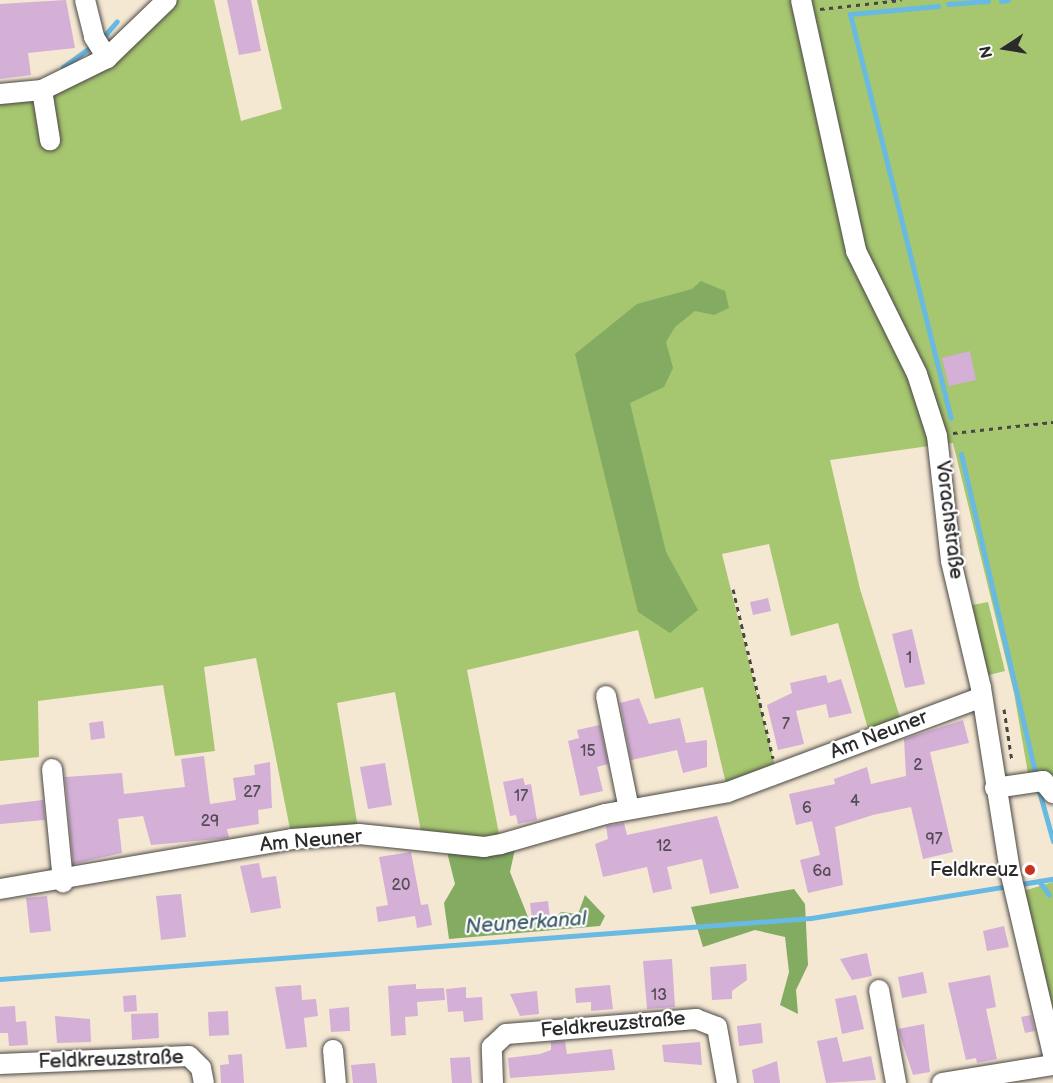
<!DOCTYPE html>
<html>
<head>
<meta charset="utf-8">
<style>
  body { margin:0 }
  #map { position:relative; width:1053px; height:1083px; overflow:hidden; background:#f5e8d3; font-family:"Balsamiq Sans",sans-serif }
  div>[style] { position:absolute }
  [style*='--x'] { left:calc(var(--x)*1px); top:calc(var(--y)*1px); width:calc(var(--w)*1px); rotate:calc(var(--a)*1deg) }
  .green>* { inset:0; background:#a6c66f }
  .forest>* { inset:0; background:#84ab62 }
  .stream>* { height:5px; margin:-2.5px; padding:0 2.5px; transform-origin:2.5px; border-radius:2.5px; background:#68bae3 }
  .building>* { inset:0; background:#d4afd6 }
  .path>* { height:3px; margin-top:-1.5px; transform-origin:0; background:repeating-linear-gradient(90deg,#494744 0 4.5px,transparent 0 9px) }
  .roads { filter:drop-shadow(0 0 2px #494744) drop-shadow(0 0 2px #494744) }
  .minor>* { height:20px; margin:-10px; padding:0 10px; transform-origin:10px; border-radius:10px; background:#fff }
  .dots>* { width:16px; height:16px; translate:-50% -50%; box-sizing:border-box; border:3px solid #fff; border-radius:50% }
  span { translate:-50% -50%; white-space:nowrap; text-align:center; line-height:1.15; -webkit-text-stroke:4.5px #fff; paint-order:stroke }
  .number-label { font-size:16px; color:#554c56 }
  .number-label span { -webkit-text-stroke-width:0 }
  .street-label { font-size:20px; color:#2b2b2b }
  .poi-label { font-size:20px; color:#2b2b2b }
  .right { translate:-100% -50%; text-align:right }
  .water-label { font-size:21px; color:#405d6b; font-style:italic }
  .north { position:absolute; left:975px; top:18px; width:60px; height:60px; -webkit-text-stroke:4px #fff; paint-order:stroke; rotate:258deg; font-size:16px; font-weight:700; line-height:24px; text-align:center; color:#2b2b2b }
  .north::after { content:''; display:block; margin:auto; width:21px; height:27px; background:#2b2b2b; clip-path:polygon(50% 0,100% 100%,50% 72%,0 100%) }
</style>
</head>
<body>
<div id="map">
  <div class="green">
    <i style="clip-path:polygon(167px 0,214px 0,241px 121px,282px 109px,257px 0,801px 0,833px 164px,936px 445px,830px 460px,860px 589px,902px 724px,870px 736px,838px 623px,791px 636px,769px 544px,722px 554px,777px 774px,728px 792px,703px 687px,655px 699px,638px 630px,467px 670px,501px 844px,423px 842px,395px 692px,337px 703px,359px 834px,292px 839px,256px 658px,204px 667px,215px 751px,175px 756px,163px 685px,38px 701px,39px 757px,0 761px,0 94px,75px 74px)"></i>
    <i style="clip-path:polygon(805px 0,1053px 0,1053px 777px,1029px 779px,1014px 693px,953px 443px,941px 444px,864px 259px)"></i>
    <i style="clip-path:polygon(988px 602px,1005px 671px,985px 676px,967px 606px)"></i>
    <i style="clip-path:polygon(1053px 882px,1053px 1032px,1020px 892px)"></i>
  </div>
  <div class="forest">
    <i style="clip-path:polygon(701px 281px,725px 291px,729px 308px,714px 315px,695px 311px,675px 327px,666px 342px,673px 368px,664px 387px,630px 403px,666px 552px,698px 610px,670px 633px,638px 612px,575px 354px,637px 304px,692px 289px)"></i>
    <i style="clip-path:polygon(515px 849px,510px 872px,530px 922px,553px 919px,561px 912px,578px 914px,585px 895px,605px 916px,600px 926px,449px 939px,444px 903px,455px 884px,447px 852px)"></i>
    <i style="clip-path:polygon(794px 889px,805px 904px,808px 965px,796px 990px,798px 1014px,780px 1005px,789px 972px,785px 937px,755px 930px,703px 947px,691px 907px)"></i>
  </div>
  <div class="stream">
    <i style="--x:1001;--y:1;--w:7;--a:-8"></i>
    <i style="--x:948;--y:4;--w:40;--a:-4.3"></i>
    <i style="--x:938;--y:6;--w:88;--a:174.8"></i>
    <i style="--x:850;--y:14;--w:416;--a:76"></i>
    <i style="--x:105;--y:35;--w:18;--a:-49"></i>
    <i style="--x:63;--y:67;--w:31;--a:-36"></i>
    <i style="--x:961;--y:454;--w:326;--a:76.9"></i>
    <i style="--x:1039;--y:791;--w:52;--a:74.4"></i>
    <i style="--x:1039;--y:881;--w:17;--a:54"></i>
    <i style="--x:0;--y:979;--w:813;--a:-4.3"></i>
    <i style="--x:811;--y:918;--w:245;--a:-9.2"></i>
  </div>
  <div class="building">
    <i style="clip-path:polygon(66px 0,75px 48px,28px 53px,31px 75px,0 79px,0 4px)"></i>
    <i style="clip-path:polygon(227px 0,251px 0,261px 51px,239px 55px)"></i>
    <i style="clip-path:polygon(970px 351px,976px 380px,949px 386px,942px 358px)"></i>
    <i style="clip-path:polygon(768px 598px,771px 611px,753px 615px,750px 602px)"></i>
    <i style="clip-path:polygon(912px 629px,925px 684px,905px 688px,892px 634px)"></i>
    <i style="clip-path:polygon(826px 675px,828px 683px,841px 679px,852px 713px,829px 718px,826px 704px,796px 711px,804px 744px,778px 750px,767px 705px,792px 693px,790px 683px)"></i>
    <i style="clip-path:polygon(639px 698px,649px 724px,680px 718px,686px 743px,707px 740px,707px 767px,683px 773px,677px 750px,631px 760px,620px 703px)"></i>
    <i style="clip-path:polygon(963px 720px,969px 743px,930px 752px,953px 852px,923px 859px,911px 807px,873px 815px,835px 827px,843px 885px,808px 893px,800px 860px,820px 855px,812px 821px,796px 825px,789px 794px,835px 784px,834px 779px,867px 767px,871px 784px,906px 776px,904px 739px)"></i>
    <i style="clip-path:polygon(103px 721px,105px 738px,91px 740px,89px 723px)"></i>
    <i style="clip-path:polygon(600px 725px,608px 764px,597px 767px,603px 791px,580px 796px,568px 741px,579px 738px,577px 730px)"></i>
    <i style="clip-path:polygon(204px 756px,210px 804px,236px 800px,233px 778px,255px 775px,254px 765px,270px 762px,272px 808px,258px 810px,259px 824px,227px 829px,229px 838px,151px 845px,143px 816px,118px 819px,122px 853px,73px 864px,65px 777px,122px 773px,124px 794px,185px 787px,181px 759px)"></i>
    <i style="clip-path:polygon(385px 763px,392px 805px,368px 809px,360px 767px)"></i>
    <i style="clip-path:polygon(523px 778px,525px 785px,531px 784px,537px 820px,518px 824px,516px 815px,510px 816px,503px 782px)"></i>
    <i style="clip-path:polygon(43px 800px,45px 820px,0 824px,0 805px)"></i>
    <i style="clip-path:polygon(717px 816px,739px 888px,710px 894px,702px 859px,667px 867px,672px 889px,653px 893px,647px 867px,603px 877px,595px 844px,608px 839px,606px 826px,624px 823px,627px 835px)"></i>
    <i style="clip-path:polygon(411px 852px,421px 905px,428px 904px,432px 925px,417px 928px,415px 916px,378px 922px,376px 907px,388px 905px,379px 857px)"></i>
    <i style="clip-path:polygon(259px 863px,262px 878px,276px 876px,281px 908px,251px 913px,240px 866px)"></i>
    <i style="clip-path:polygon(181px 894px,186px 937px,161px 940px,156px 896px)"></i>
    <i style="clip-path:polygon(47px 896px,51px 931px,30px 933px,26px 898px)"></i>
    <i style="clip-path:polygon(548px 901px,550px 918px,532px 920px,530px 903px)"></i>
    <i style="clip-path:polygon(1004px 926px,1009px 947px,987px 951px,983px 931px)"></i>
    <i style="clip-path:polygon(867px 953px,872px 976px,852px 980px,840px 959px)"></i>
    <i style="clip-path:polygon(672px 959px,675px 1007px,647px 1009px,643px 961px)"></i>
    <i style="clip-path:polygon(746px 964px,747px 980px,732px 991px,732px 999px,712px 1000px,710px 967px)"></i>
    <i style="clip-path:polygon(923px 972px,927px 993px,902px 998px,898px 977px)"></i>
    <i style="clip-path:polygon(990px 975px,996px 1007px,986px 1009px,997px 1059px,977px 1063px,976px 1058px,966px 1060px,948px 983px)"></i>
    <i style="clip-path:polygon(416px 984px,416px 989px,444px 988px,445px 1000px,417px 1002px,418px 1016px,405px 1017px,406px 1035px,391px 1036px,388px 986px)"></i>
    <i style="clip-path:polygon(301px 985px,302px 1000px,316px 999px,318px 1016px,304px 1018px,307px 1047px,286px 1049px,275px 987px)"></i>
    <i style="clip-path:polygon(610px 985px,613px 1009px,591px 1011px,591px 1002px,576px 1003px,575px 988px)"></i>
    <i style="clip-path:polygon(466px 987px,466px 998px,482px 997px,483px 1020px,464px 1022px,463px 1011px,448px 1012px,446px 989px)"></i>
    <i style="clip-path:polygon(537px 991px,539px 1014px,520px 1016px,510px 994px)"></i>
    <i style="clip-path:polygon(136px 995px,137px 1011px,124px 1012px,123px 996px)"></i>
    <i style="clip-path:polygon(856px 995px,864px 1029px,842px 1034px,835px 999px)"></i>
    <i style="clip-path:polygon(15px 1006px,16px 1022px,26px 1021px,28px 1045px,9px 1046px,8px 1033px,0 1033px,0 1007px)"></i>
    <i style="clip-path:polygon(349px 1007px,350px 1031px,331px 1032px,329px 1009px)"></i>
    <i style="clip-path:polygon(228px 1011px,229px 1035px,209px 1036px,208px 1012px)"></i>
    <i style="clip-path:polygon(158px 1013px,159px 1038px,132px 1040px,131px 1014px)"></i>
    <i style="clip-path:polygon(1031px 1015px,1035px 1031px,1025px 1033px,1021px 1017px)"></i>
    <i style="clip-path:polygon(55px 1016px,90px 1019px,91px 1042px,57px 1043px)"></i>
    <i style="clip-path:polygon(761px 1023px,763px 1043px,739px 1046px,737px 1026px)"></i>
    <i style="clip-path:polygon(924px 1024px,930px 1072px,913px 1075px,898px 1029px)"></i>
    <i style="clip-path:polygon(837px 1037px,843px 1062px,871px 1056px,876px 1080px,826px 1083px,817px 1041px)"></i>
    <i style="clip-path:polygon(565px 1041px,567px 1054px,612px 1049px,615px 1070px,510px 1078px,508px 1058px,540px 1054px,551px 1050px,551px 1042px)"></i>
    <i style="clip-path:polygon(700px 1042px,702px 1065px,664px 1062px,662px 1045px)"></i>
    <i style="clip-path:polygon(242px 1054px,244px 1083px,221px 1083px,220px 1065px,229px 1064px,228px 1055px)"></i>
    <i style="clip-path:polygon(470px 1057px,472px 1083px,452px 1083px,450px 1058px)"></i>
    <i style="clip-path:polygon(777px 1061px,780px 1083px,754px 1083px,752px 1070px)"></i>
    <i style="clip-path:polygon(375px 1063px,377px 1083px,353px 1083px,351px 1065px)"></i>
  </div>
  <div class="path">
    <i style="--x:820;--y:9;--w:82;--a:-6.3"></i>
    <i style="--x:953;--y:433;--w:101;--a:-6.3"></i>
    <i style="--x:733;--y:589;--w:174;--a:76.7"></i>
    <i style="--x:1004;--y:709;--w:53;--a:81.3"></i>
  </div>
  <div class="roads">
    <div class="minor">
      <i style="--x:85;--y:0;--w:38;--a:76"></i>
      <i style="--x:94;--y:37;--w:25;--a:58"></i>
      <i style="--x:801;--y:0;--w:257;--a:77.6"></i>
      <i style="--x:856;--y:251;--w:137;--a:63.6"></i>
      <i style="--x:917;--y:374;--w:65;--a:72.1"></i>
      <i style="--x:937;--y:436;--w:126;--a:83.6"></i>
      <i style="--x:951;--y:561;--w:130;--a:76.7"></i>
      <i style="--x:981;--y:688;--w:185;--a:81"></i>
      <i style="--x:1010;--y:871;--w:189;--a:76.8"></i>
      <i style="--x:42;--y:90;--w:51;--a:80.9"></i>
      <i style="--x:0;--y:94;--w:42;--a:-5.4"></i>
      <i style="--x:42;--y:90;--w:72;--a:-26.2"></i>
      <i style="--x:107;--y:58;--w:83;--a:-44"></i>
      <i style="--x:606;--y:696;--w:115;--a:78.5"></i>
      <i style="--x:52;--y:769;--w:114;--a:84.4"></i>
      <i style="--x:995;--y:788;--w:49;--a:-8.3"></i>
      <i style="--x:1043;--y:781;--w:16;--a:50"></i>
      <i style="--x:0;--y:889;--w:296;--a:-9.7"></i>
      <i style="--x:292;--y:839;--w:67;--a:-4.3"></i>
      <i style="--x:359;--y:834;--w:126;--a:5.9"></i>
      <i style="--x:484;--y:847;--w:17;--a:-10"></i>
      <i style="--x:501;--y:844;--w:108;--a:-16.1"></i>
      <i style="--x:605;--y:814;--w:125;--a:-10.1"></i>
      <i style="--x:728;--y:792;--w:271;--a:-20.5"></i>
      <i style="--x:879;--y:990;--w:95;--a:79.6"></i>
      <i style="--x:333;--y:1050;--w:33;--a:85"></i>
      <i style="--x:0;--y:1064;--w:189;--a:-2.4"></i>
      <i style="--x:189;--y:1056;--w:17;--a:45"></i>
      <i style="--x:201;--y:1068;--w:15;--a:79"></i>
      <i style="--x:493;--y:1083;--w:36;--a:-92"></i>
      <i style="--x:492;--y:1047;--w:19;--a:-43"></i>
      <i style="--x:506;--y:1034;--w:191;--a:-4.5"></i>
      <i style="--x:696;--y:1019;--w:22;--a:21"></i>
      <i style="--x:717;--y:1027;--w:57;--a:79.9"></i>
      <i style="--x:942;--y:1083;--w:112;--a:-9.2"></i>
    </div>
  </div>
  <div class="dots">
    <i style="left:1030px;top:870px;background:#c8321e"></i>
  </div>
  <div class="number-label">
    <span style="left:909px;top:659px">1</span>
    <span style="left:786px;top:725px">7</span>
    <span style="left:588px;top:752px">15</span>
    <span style="left:918px;top:766px">2</span>
    <span style="left:252px;top:793px">27</span>
    <span style="left:521px;top:797px">17</span>
    <span style="left:855px;top:802px">4</span>
    <span style="left:807px;top:809px">6</span>
    <span style="left:210px;top:822px">29</span>
    <span style="left:934px;top:840px">97</span>
    <span style="left:664px;top:847px">12</span>
    <span style="left:822px;top:872px">6a</span>
    <span style="left:401px;top:886px">20</span>
    <span style="left:659px;top:996px">13</span>
  </div>
  <div class="street-label">
    <span style="left:949px;top:520px;rotate:83deg">Vorachstraße</span>
    <span style="left:879px;top:735px;rotate:-21deg">Am Neuner</span>
    <span style="left:311px;top:841px;rotate:-5deg">Am Neuner</span>
    <span style="left:613px;top:1025px;rotate:-5deg">Feldkreuzstraße</span>
    <span style="left:111px;top:1060px;rotate:-2deg">Feldkreuzstraße</span>
  </div>
  <div class="poi-label">
    <span class="right" style="left:1018px;top:870px">Feldkreuz</span>
  </div>
  <div class="water-label">
    <span style="left:526px;top:923px;rotate:-4deg">Neunerkanal</span>
  </div>
  <div class="north">N</div>
</div>
</body>
</html>
